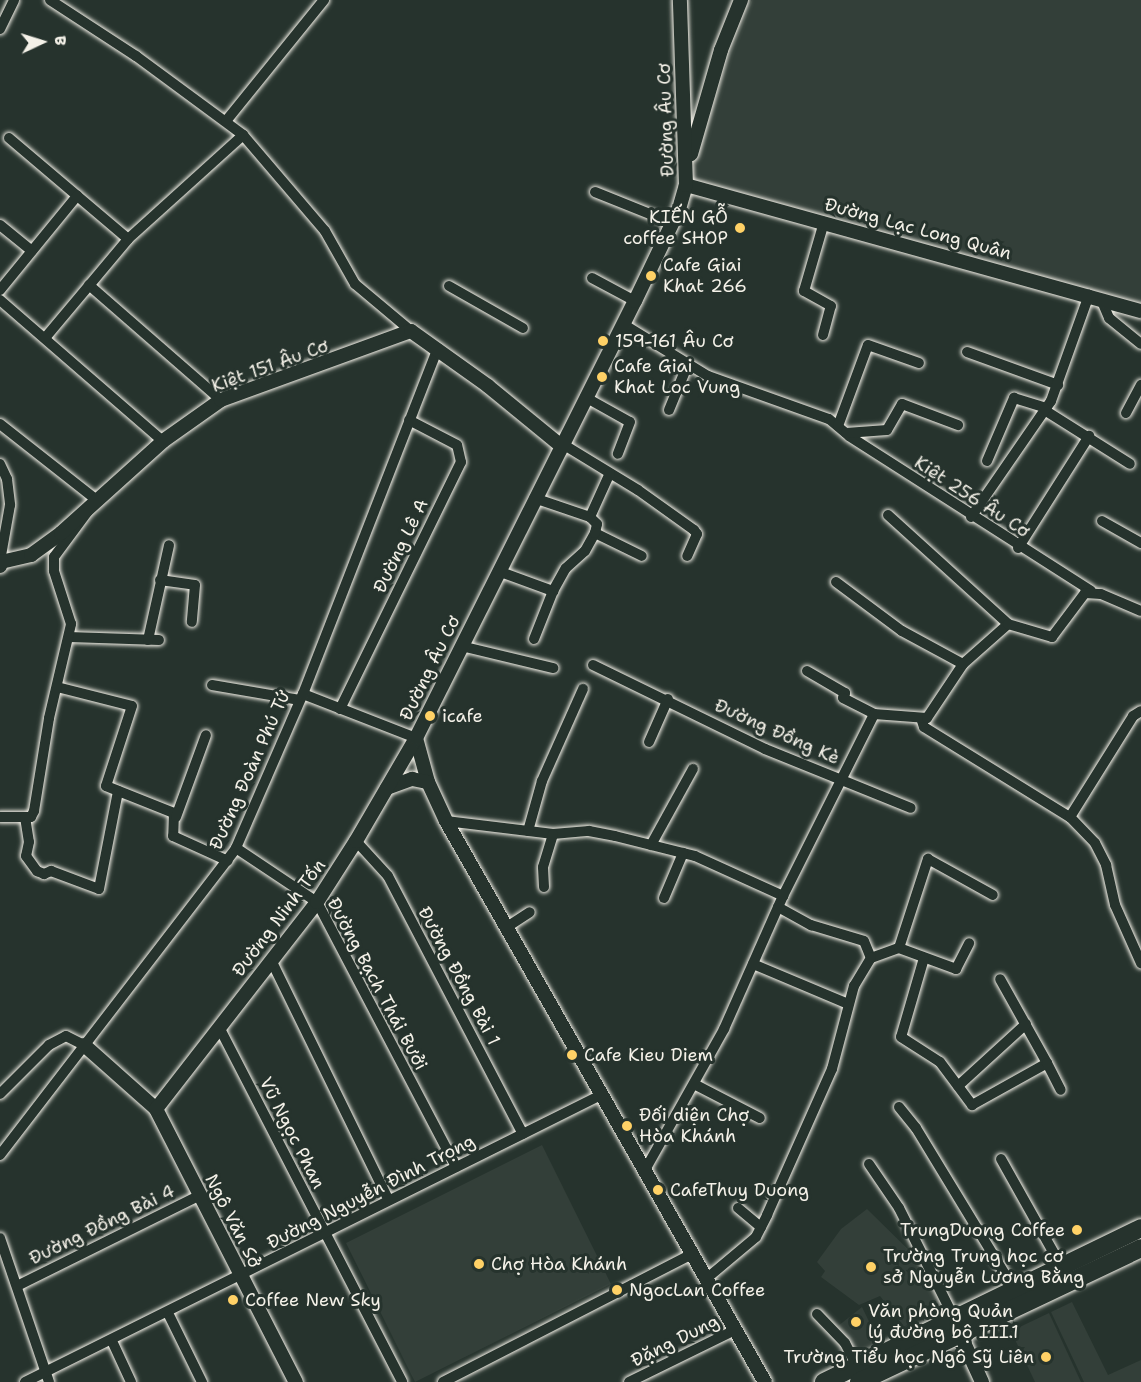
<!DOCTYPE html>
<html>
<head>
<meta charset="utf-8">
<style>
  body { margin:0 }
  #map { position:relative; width:1141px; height:1382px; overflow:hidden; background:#26332d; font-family:"Shantell Sans",sans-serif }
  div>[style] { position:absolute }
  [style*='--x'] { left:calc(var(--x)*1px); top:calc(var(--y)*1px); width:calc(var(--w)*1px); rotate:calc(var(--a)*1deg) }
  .built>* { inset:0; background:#333f39 }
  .roads { filter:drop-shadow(0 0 2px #f4f1e8) drop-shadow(0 0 2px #f4f1e8) }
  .street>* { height:10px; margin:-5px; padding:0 5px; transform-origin:5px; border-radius:5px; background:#26332d }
  .secondary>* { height:14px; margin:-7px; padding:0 7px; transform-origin:7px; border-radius:7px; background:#26332d }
  .highway>* { height:18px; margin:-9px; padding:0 9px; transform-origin:9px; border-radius:9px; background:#26332d }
  .dots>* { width:16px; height:16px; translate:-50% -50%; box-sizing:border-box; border:3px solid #26332d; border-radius:50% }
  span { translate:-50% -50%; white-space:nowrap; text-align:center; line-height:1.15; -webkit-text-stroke:6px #26332d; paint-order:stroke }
  .street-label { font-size:18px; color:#f4f1e8 }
  .poi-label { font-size:18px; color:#f4f1e8 }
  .right { translate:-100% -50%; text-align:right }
  .left { translate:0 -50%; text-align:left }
  .north { position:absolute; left:12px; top:12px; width:60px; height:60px; -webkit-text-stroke:4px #26332d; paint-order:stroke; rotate:86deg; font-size:16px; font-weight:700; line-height:24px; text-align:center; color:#f4f1e8 }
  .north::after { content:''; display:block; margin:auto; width:21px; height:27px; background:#f4f1e8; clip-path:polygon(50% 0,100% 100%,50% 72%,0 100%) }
</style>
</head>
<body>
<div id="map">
  <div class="built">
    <i style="clip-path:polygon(752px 0,1141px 0,1141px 312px,689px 181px,729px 56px)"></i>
    <i style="clip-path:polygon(542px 1145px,611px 1284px,415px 1382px,346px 1243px)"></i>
    <i style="clip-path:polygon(867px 1209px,918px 1259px,937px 1298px,904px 1327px,880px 1296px,859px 1305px,821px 1277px,825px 1271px,817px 1262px,841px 1229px)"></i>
    <i style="clip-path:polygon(1072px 1302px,1108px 1375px,1141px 1360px,1141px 1382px,1084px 1382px,1051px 1312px)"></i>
    <i style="clip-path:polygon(862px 1307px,879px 1342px,854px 1355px,838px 1326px)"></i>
    <i style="clip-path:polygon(1049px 1313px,1081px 1382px,1035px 1382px,1011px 1331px)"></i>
  </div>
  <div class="roads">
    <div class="street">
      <i style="--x:50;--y:0;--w:103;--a:33.1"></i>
      <i style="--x:136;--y:56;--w:133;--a:36.4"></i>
      <i style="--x:243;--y:135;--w:126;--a:49.5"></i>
      <i style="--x:325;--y:231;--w:61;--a:60.5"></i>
      <i style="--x:355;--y:284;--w:73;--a:40"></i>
      <i style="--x:0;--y:29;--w:32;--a:-64"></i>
      <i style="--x:226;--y:121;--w:156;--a:-51"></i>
      <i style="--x:9;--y:138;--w:156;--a:40.3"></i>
      <i style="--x:595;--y:192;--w:83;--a:21.9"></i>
      <i style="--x:0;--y:225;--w:41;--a:39.1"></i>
      <i style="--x:592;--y:278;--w:49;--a:28.1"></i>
      <i style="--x:89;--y:285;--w:175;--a:41.1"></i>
      <i style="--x:449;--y:286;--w:85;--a:29.6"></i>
      <i style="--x:0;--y:290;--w:122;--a:-50.7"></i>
      <i style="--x:1101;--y:299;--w:21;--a:67"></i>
      <i style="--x:1109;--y:318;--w:41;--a:39.1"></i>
      <i style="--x:0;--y:300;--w:216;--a:40.9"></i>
      <i style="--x:623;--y:324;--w:100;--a:31.5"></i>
      <i style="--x:708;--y:376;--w:128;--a:19.6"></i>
      <i style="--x:829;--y:419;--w:26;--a:40"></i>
      <i style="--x:849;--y:436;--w:287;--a:32.6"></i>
      <i style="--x:823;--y:335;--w:30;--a:-75"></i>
      <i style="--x:831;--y:306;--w:31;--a:-151"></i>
      <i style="--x:804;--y:291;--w:72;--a:-73.8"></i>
      <i style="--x:45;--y:338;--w:129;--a:-50"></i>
      <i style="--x:128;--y:239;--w:155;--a:-42.1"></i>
      <i style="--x:967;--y:352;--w:97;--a:19.9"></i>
      <i style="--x:585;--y:397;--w:51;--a:29.1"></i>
      <i style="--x:630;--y:422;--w:34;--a:111"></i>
      <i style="--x:669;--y:410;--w:50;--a:-67.6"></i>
      <i style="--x:1046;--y:411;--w:99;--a:32.2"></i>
      <i style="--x:1126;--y:413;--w:32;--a:-62"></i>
      <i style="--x:0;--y:424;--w:125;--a:38.2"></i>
      <i style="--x:838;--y:426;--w:86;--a:-69.7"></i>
      <i style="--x:868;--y:345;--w:54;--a:19.4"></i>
      <i style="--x:846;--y:433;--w:41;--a:-4.2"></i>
      <i style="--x:887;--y:430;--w:30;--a:-60"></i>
      <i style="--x:902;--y:404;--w:60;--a:20.6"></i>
      <i style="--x:561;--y:443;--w:90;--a:31.4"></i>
      <i style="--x:638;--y:490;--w:69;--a:35.5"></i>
      <i style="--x:694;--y:530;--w:5;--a:53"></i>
      <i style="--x:697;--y:534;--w:24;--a:114"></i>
      <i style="--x:987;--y:461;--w:69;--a:-66.8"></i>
      <i style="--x:1014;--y:398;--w:34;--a:17"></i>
      <i style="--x:0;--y:464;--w:17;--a:65"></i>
      <i style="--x:7;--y:479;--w:26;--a:83"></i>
      <i style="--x:10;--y:505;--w:57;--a:100.1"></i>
      <i style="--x:888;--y:515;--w:162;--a:42.2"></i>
      <i style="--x:590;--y:517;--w:48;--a:-65.6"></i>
      <i style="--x:971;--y:517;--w:141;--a:-55.4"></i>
      <i style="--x:1051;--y:401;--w:113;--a:-70.3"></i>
      <i style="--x:1102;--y:521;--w:45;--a:29.4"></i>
      <i style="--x:595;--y:533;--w:52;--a:26.1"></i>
      <i style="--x:1018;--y:548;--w:133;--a:-57.6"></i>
      <i style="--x:498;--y:571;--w:59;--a:20"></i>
      <i style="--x:553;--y:591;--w:26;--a:-61"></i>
      <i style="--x:566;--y:568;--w:25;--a:-42"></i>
      <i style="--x:585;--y:551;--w:21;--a:-61"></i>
      <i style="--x:595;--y:533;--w:9;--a:-77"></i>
      <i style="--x:597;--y:524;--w:10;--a:-135"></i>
      <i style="--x:590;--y:517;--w:59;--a:-161.3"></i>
      <i style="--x:160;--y:580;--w:35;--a:8"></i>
      <i style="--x:195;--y:585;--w:37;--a:95"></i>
      <i style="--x:836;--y:582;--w:82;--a:36.6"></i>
      <i style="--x:902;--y:631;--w:69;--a:28.4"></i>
      <i style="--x:69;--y:637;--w:90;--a:1.9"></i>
      <i style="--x:534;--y:639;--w:52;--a:-68.4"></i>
      <i style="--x:148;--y:640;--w:97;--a:-77.5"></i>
      <i style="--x:461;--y:646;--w:95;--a:13.4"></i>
      <i style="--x:593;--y:665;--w:191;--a:26"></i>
      <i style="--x:765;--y:749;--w:157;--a:22"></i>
      <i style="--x:807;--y:671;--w:44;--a:30.1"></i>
      <i style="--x:845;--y:693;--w:5;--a:112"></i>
      <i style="--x:843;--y:698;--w:35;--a:27"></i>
      <i style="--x:212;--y:685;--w:89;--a:9.7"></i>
      <i style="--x:57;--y:687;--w:77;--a:14.2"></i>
      <i style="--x:132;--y:706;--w:84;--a:108"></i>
      <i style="--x:106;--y:786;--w:73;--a:21.7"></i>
      <i style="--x:174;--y:813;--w:23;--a:92"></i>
      <i style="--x:173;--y:836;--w:60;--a:24.4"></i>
      <i style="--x:303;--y:694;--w:121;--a:21.3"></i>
      <i style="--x:340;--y:709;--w:275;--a:-63.9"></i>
      <i style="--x:461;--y:462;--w:17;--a:-103"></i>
      <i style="--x:457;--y:445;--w:54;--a:-152.5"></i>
      <i style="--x:922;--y:721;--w:6;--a:72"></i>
      <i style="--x:924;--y:727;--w:172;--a:31.7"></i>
      <i style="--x:1070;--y:817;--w:36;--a:46"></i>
      <i style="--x:1095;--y:843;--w:25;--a:63"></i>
      <i style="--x:1106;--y:865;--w:41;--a:77.3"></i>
      <i style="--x:1115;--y:905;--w:64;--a:65.9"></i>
      <i style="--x:649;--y:742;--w:47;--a:-66.2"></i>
      <i style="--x:0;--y:817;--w:31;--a:0"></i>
      <i style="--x:31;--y:817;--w:7;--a:-63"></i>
      <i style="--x:34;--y:811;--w:94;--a:-80.8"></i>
      <i style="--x:49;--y:718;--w:97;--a:-76.8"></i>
      <i style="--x:71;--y:624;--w:56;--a:-107.8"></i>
      <i style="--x:54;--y:571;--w:14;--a:-90"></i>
      <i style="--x:54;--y:557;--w:57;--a:-53.5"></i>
      <i style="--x:25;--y:817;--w:25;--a:81"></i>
      <i style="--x:29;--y:842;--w:14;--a:102"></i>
      <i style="--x:26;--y:856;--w:19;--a:54"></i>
      <i style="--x:37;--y:871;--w:8;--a:23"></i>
      <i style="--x:44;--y:874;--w:8;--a:-23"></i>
      <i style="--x:51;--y:871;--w:51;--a:20.6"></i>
      <i style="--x:99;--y:889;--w:100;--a:-79"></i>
      <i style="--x:176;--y:817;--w:87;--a:-69.9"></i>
      <i style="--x:1070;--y:817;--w:119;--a:-58"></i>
      <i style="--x:1133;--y:716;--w:9;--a:-32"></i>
      <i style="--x:446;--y:821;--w:108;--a:6.9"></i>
      <i style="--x:553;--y:834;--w:36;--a:-5"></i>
      <i style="--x:589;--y:831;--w:26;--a:11"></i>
      <i style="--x:615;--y:836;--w:82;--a:14"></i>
      <i style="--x:695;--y:856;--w:97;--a:24.4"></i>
      <i style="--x:528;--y:831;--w:52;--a:-74.4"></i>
      <i style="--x:542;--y:781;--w:101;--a:-66"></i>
      <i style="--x:356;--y:841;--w:47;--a:47.6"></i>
      <i style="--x:388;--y:876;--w:291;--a:62.4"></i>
      <i style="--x:651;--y:845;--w:87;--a:-61.1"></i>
      <i style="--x:236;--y:848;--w:97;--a:33.7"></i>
      <i style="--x:317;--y:902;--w:299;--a:62.3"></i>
      <i style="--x:544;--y:887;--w:20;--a:-93"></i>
      <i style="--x:543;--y:867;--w:34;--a:-73"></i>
      <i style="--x:664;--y:898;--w:49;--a:-67.1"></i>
      <i style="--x:778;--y:907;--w:38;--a:29"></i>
      <i style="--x:811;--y:925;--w:55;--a:16.8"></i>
      <i style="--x:864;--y:941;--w:18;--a:68"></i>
      <i style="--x:507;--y:927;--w:27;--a:-33"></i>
      <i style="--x:899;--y:948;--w:94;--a:-72"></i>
      <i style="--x:928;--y:859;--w:74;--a:29"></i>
      <i style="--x:871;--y:958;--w:30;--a:-20"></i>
      <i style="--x:899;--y:948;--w:61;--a:20.2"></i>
      <i style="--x:956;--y:969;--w:29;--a:-63"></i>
      <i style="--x:924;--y:958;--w:82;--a:106.2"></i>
      <i style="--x:901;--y:1037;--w:46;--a:32.7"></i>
      <i style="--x:940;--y:1062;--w:54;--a:53.3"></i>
      <i style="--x:972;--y:1105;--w:86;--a:-29.2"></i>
      <i style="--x:1047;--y:1063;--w:96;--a:-119.2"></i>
      <i style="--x:271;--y:960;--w:266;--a:63.9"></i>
      <i style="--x:753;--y:964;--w:103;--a:22.8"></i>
      <i style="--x:219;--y:1027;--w:399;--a:62.7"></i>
      <i style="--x:1047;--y:1063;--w:30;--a:63"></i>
      <i style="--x:694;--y:1084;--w:74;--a:27.3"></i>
      <i style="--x:958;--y:1086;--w:92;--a:-42.4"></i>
      <i style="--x:0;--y:1094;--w:69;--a:-45"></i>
      <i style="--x:49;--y:1045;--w:19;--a:-28"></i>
      <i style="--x:66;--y:1036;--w:20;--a:27"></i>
      <i style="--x:899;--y:1107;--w:27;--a:51"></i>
      <i style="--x:916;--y:1128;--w:188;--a:58.7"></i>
      <i style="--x:0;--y:1155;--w:387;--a:-52.4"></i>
      <i style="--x:236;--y:848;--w:168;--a:-66.5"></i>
      <i style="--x:303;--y:694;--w:371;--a:-68.7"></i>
      <i style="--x:1001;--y:1159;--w:123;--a:60.7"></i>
      <i style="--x:869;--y:1164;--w:53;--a:55.7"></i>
      <i style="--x:899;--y:1208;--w:123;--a:63.4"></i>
      <i style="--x:645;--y:1170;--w:162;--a:-60.7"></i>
      <i style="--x:724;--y:1029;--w:145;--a:-66.1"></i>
      <i style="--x:783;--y:896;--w:203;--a:-63.4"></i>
      <i style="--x:874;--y:714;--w:53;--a:4.3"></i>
      <i style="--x:927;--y:718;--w:65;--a:-56.3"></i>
      <i style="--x:963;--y:664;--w:60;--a:-41.6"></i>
      <i style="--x:1008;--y:624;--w:46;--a:16.5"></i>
      <i style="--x:1052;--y:637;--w:55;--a:-53.1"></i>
      <i style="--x:1085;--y:593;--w:16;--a:4"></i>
      <i style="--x:1101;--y:594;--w:43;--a:23"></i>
      <i style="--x:738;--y:1208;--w:30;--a:40"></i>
      <i style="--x:0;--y:1238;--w:152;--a:71.2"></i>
      <i style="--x:706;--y:1279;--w:65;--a:-40"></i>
      <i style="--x:756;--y:1237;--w:25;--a:-63"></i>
      <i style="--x:767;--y:1215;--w:160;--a:-66"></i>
      <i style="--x:832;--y:1069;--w:86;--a:-75.2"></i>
      <i style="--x:854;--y:986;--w:33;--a:-59"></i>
      <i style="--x:19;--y:1285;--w:202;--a:-26.4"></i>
      <i style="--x:168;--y:1313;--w:77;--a:63.8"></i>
      <i style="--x:817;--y:1314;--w:40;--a:46"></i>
      <i style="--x:845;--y:1343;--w:25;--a:63"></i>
      <i style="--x:112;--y:1341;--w:45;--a:65.1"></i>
      <i style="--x:25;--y:1382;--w:646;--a:-26.49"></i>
      <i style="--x:443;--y:1382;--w:280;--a:-27.2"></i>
      <i style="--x:629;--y:1382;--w:118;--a:-26.1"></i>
    </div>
    <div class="secondary">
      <i style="--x:691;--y:154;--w:108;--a:-73.9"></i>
      <i style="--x:721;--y:50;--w:54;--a:-68.2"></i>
      <i style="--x:686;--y:185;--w:472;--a:15.5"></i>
      <i style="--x:0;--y:566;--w:4;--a:-76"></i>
      <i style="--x:1;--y:562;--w:31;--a:-13"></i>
      <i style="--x:31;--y:555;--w:37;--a:-36"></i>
      <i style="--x:61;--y:533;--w:137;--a:-42"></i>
      <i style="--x:163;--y:441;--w:71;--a:-35.3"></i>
      <i style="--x:221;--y:400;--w:202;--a:-20"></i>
      <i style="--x:411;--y:331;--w:95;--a:35.5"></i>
      <i style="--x:488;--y:386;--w:93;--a:39.3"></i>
      <i style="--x:416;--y:738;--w:46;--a:74.7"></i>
      <i style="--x:428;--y:782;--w:43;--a:65.2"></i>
      <i style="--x:446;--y:821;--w:645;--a:60.38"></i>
      <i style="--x:387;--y:788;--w:27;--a:-20"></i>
      <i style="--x:412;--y:779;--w:16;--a:11"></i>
      <i style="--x:84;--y:1045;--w:96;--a:41.6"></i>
      <i style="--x:156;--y:1109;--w:307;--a:62.9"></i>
      <i style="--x:156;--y:1109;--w:262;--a:-52.1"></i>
      <i style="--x:317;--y:902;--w:72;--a:-57.4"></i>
      <i style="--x:356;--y:841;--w:119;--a:-59.8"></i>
      <i style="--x:416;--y:738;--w:489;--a:-63.4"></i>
      <i style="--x:635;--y:301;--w:102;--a:-64.4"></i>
      <i style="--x:679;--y:209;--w:25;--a:-74"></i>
      <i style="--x:686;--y:185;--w:185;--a:-91.9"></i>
      <i style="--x:960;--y:1334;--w:53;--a:65.4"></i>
    </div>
    <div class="highway">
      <i style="--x:824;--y:1382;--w:352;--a:-25.9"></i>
      <i style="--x:859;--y:1382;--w:312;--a:-25.4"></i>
    </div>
  </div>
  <div class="dots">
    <i style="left:740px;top:228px;background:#ffd166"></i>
    <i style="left:651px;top:276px;background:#ffd166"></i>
    <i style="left:603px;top:341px;background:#ffd166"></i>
    <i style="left:602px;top:377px;background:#ffd166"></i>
    <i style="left:430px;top:716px;background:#ffd166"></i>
    <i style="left:572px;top:1055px;background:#ffd166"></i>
    <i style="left:627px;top:1126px;background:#ffd166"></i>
    <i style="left:658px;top:1190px;background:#ffd166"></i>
    <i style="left:1077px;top:1230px;background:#ffd166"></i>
    <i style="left:479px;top:1264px;background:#ffd166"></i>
    <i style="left:871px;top:1267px;background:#ffd166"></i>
    <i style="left:617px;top:1290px;background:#ffd166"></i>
    <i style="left:233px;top:1300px;background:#ffd166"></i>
    <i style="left:856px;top:1322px;background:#ffd166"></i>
    <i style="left:1046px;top:1357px;background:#ffd166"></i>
  </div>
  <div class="street-label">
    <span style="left:666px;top:120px;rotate:-92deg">Đường Âu Cơ</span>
    <span style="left:918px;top:229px;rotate:15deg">Đường Lạc Long Quân</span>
    <span style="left:270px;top:366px;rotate:-20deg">Kiệt 151 Âu Cơ</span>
    <span style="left:972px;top:497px;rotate:33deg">Kiệt 256 Âu Cơ</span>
    <span style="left:401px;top:546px;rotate:-64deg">Đường Lê A</span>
    <span style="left:430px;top:668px;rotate:-64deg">Đường Âu Cơ</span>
    <span style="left:777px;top:732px;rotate:24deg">Đường Đồng Kè</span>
    <span style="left:250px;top:770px;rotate:-66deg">Đường Đoàn Phú Tứ</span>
    <span style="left:279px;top:918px;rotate:-53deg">Đường Ninh Tốn</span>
    <span style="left:459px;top:976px;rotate:62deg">Đường Đồng Bài 1</span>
    <span style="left:377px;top:984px;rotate:62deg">Đường Bạch Thái Bưởi</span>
    <span style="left:292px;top:1133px;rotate:63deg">Vũ Ngọc Phan</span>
    <span style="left:371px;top:1192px;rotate:-27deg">Đường Nguyễn Đình Trọng</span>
    <span style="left:233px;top:1221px;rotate:63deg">Ngô Văn Sở</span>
    <span style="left:102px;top:1225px;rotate:-26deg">Đường Đồng Bài 4</span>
    <span style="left:675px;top:1341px;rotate:-26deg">Đặng Dung</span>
  </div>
  <div class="poi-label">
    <span class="right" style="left:728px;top:228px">KIẾN GỖ<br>coffee SHOP</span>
    <span class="left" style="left:663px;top:276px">Cafe Giai<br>Khat 266</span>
    <span class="left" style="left:615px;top:341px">159-161 Âu Cơ</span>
    <span class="left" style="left:614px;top:377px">Cafe Giai<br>Khat Loc Vung</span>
    <span class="left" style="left:442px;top:716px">icafe</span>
    <span class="left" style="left:584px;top:1055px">Cafe Kieu Diem</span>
    <span class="left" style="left:639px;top:1126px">Đối diện Chợ<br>Hòa Khánh</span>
    <span class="left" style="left:670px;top:1190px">CafeThuy Duong</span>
    <span class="right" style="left:1065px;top:1230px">TrungDuong Coffee</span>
    <span class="left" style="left:883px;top:1267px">Trường Trung học cơ<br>sở Nguyễn Lương Bằng</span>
    <span class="left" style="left:491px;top:1264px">Chợ Hòa Khánh</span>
    <span class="left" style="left:629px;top:1290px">NgocLan Coffee</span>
    <span class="left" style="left:245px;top:1300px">Coffee New Sky</span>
    <span class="left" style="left:868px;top:1322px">Văn phòng Quản<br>lý đường bộ III.1</span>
    <span class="right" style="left:1034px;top:1357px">Trường Tiểu học Ngô Sỹ Liên</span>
  </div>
  <div class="north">B</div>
</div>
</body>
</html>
